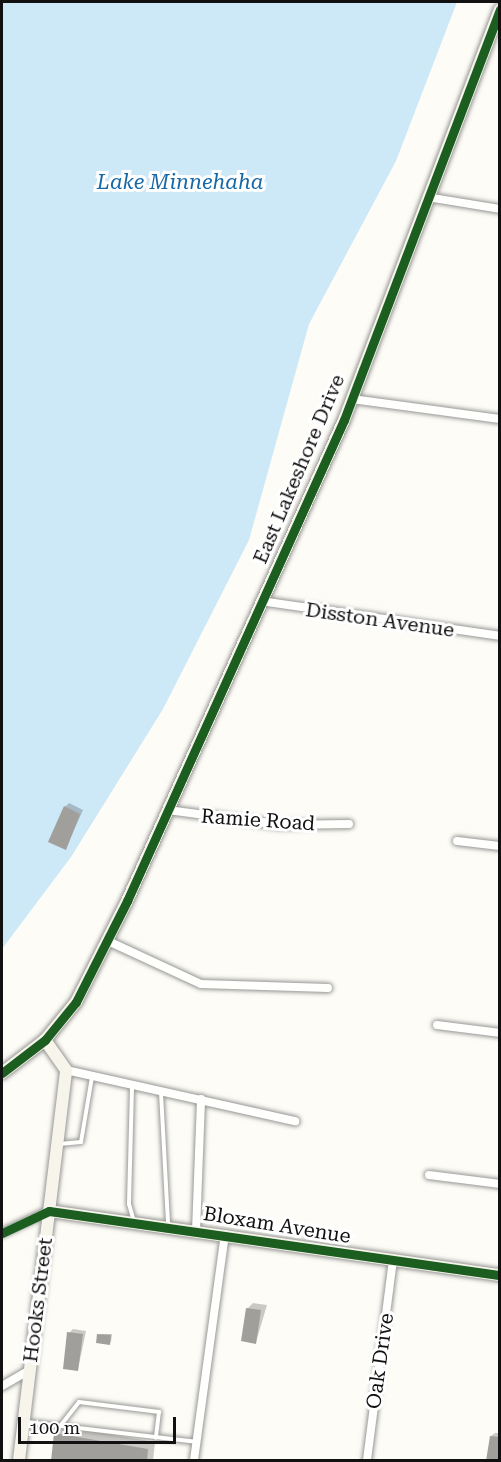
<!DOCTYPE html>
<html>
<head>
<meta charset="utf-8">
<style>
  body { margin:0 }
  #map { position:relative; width:501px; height:1462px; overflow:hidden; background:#fdfcf7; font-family:"Roboto Serif",serif }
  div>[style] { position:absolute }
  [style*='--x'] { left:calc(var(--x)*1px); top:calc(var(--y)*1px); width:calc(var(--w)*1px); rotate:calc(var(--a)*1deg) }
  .water>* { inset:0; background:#cde8f7 }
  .shadow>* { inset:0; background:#0003 }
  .building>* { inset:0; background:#a19f9c }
  .roads { filter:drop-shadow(0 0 2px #979795) drop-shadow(0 0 2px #979795) }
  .lane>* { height:4px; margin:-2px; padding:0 2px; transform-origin:2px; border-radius:2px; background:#fffffe }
  .street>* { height:8px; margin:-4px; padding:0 4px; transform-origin:4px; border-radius:4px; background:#fffffe }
  .secondary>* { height:12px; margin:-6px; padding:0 6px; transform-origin:6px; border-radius:6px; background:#f6f4eb }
  .cycleway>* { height:9px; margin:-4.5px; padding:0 4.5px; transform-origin:4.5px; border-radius:4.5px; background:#1b5e20 }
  span { translate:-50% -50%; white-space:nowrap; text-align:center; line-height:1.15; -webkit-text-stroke:6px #fff; paint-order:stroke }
  .street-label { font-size:20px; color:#111 }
  .water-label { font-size:21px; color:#1768a6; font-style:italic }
  .frame { position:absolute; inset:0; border:3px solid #111; pointer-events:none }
  .scale { position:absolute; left:18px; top:1417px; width:158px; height:27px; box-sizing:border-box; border:3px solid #111; border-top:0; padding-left:8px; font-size:18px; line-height:21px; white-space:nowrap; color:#111; -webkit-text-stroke:4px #fff; paint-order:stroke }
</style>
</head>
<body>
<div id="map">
  <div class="water">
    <i style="clip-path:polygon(2px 2px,457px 2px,396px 161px,309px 324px,249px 540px,163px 709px,71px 857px,2px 949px)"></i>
  </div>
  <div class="shadow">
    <i style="clip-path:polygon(69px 803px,83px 810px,66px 848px,65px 807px)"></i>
    <i style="clip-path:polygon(253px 1303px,267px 1305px,256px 1342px,247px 1309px)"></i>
    <i style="clip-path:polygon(73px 1329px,86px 1331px,78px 1369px,69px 1333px)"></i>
    <i style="clip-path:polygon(99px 1334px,112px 1334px,111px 1342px,109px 1343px)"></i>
    <i style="clip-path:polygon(63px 1426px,155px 1442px,153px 1460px,52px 1460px,55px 1434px)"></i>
    <i style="clip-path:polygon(495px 1433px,500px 1433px,500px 1460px,491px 1436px)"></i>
  </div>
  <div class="building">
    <i style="clip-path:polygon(64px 806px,80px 814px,66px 850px,48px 842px)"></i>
    <i style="clip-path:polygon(246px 1308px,261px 1310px,256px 1344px,241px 1341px)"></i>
    <i style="clip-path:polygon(67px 1332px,83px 1334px,78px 1371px,63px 1369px)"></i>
    <i style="clip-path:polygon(97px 1334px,111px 1335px,110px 1345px,96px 1343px)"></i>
    <i style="clip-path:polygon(54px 1433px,148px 1449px,147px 1461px,51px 1461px)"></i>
    <i style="clip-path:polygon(490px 1436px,500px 1437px,500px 1461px,486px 1461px)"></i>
  </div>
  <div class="roads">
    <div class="lane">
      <i style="--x:132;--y:1088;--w:116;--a:91.5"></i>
      <i style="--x:129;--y:1204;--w:18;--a:74"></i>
      <i style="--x:161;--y:1093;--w:131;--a:86.9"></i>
      <i style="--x:59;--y:1144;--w:22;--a:-5"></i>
      <i style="--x:81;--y:1142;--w:66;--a:-80.4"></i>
      <i style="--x:27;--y:1422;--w:170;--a:6.7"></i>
      <i style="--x:61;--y:1425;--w:29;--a:-52"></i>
      <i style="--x:79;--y:1402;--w:81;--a:7.1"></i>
      <i style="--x:159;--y:1412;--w:26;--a:97"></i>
    </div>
    <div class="street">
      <i style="--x:427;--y:197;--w:74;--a:9.3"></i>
      <i style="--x:352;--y:399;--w:149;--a:7.7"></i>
      <i style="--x:261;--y:601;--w:242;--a:8.3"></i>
      <i style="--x:168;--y:810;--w:112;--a:7.7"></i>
      <i style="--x:279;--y:825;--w:70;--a:-0.8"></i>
      <i style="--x:457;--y:841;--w:43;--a:6.6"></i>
      <i style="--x:108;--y:941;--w:102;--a:24.8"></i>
      <i style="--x:201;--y:984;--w:127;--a:1.8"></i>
      <i style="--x:437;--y:1025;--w:64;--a:7.2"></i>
      <i style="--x:66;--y:1070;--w:235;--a:12.6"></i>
      <i style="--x:429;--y:1175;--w:72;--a:7.2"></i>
      <i style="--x:196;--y:1231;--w:132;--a:-87.8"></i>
      <i style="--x:2;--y:1233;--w:52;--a:-25.1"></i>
      <i style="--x:2;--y:1386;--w:32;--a:-30"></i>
      <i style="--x:194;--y:1460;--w:228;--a:-82.2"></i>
      <i style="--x:367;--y:1460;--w:201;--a:-82.6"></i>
    </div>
    <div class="secondary">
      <i style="--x:2;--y:1073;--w:54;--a:-37.5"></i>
      <i style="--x:45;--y:1040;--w:49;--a:-50.8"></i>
      <i style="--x:76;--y:1002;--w:113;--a:-63.2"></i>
      <i style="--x:127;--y:901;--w:528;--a:-65.72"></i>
      <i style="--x:344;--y:420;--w:439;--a:-69.2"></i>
      <i style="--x:49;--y:1211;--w:456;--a:8.1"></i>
      <i style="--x:19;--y:1460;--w:393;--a:-83.1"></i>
      <i style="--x:66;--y:1070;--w:37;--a:-125"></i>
    </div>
  </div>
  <div class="cycleway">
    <i style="--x:2;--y:1073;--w:54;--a:-37.5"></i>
    <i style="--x:45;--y:1040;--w:49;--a:-50.8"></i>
    <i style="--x:76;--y:1002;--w:113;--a:-63.2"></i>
    <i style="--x:127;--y:901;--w:528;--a:-65.72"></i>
    <i style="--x:344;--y:420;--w:439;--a:-69.2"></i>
    <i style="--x:2;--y:1233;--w:52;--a:-25.1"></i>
    <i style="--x:49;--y:1211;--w:456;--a:8.1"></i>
  </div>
  <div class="street-label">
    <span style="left:299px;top:469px;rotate:-67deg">East Lakeshore Drive</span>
    <span style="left:380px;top:620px;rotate:8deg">Disston Avenue</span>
    <span style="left:258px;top:820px;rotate:4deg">Ramie Road</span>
    <span style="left:277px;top:1225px;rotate:9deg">Bloxam Avenue</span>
    <span style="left:38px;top:1300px;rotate:-83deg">Hooks Street</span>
    <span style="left:380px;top:1361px;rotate:-82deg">Oak Drive</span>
  </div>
  <div class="water-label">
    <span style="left:180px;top:182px">Lake Minnehaha</span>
  </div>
  <div class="frame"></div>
  <div class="scale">100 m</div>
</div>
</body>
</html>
